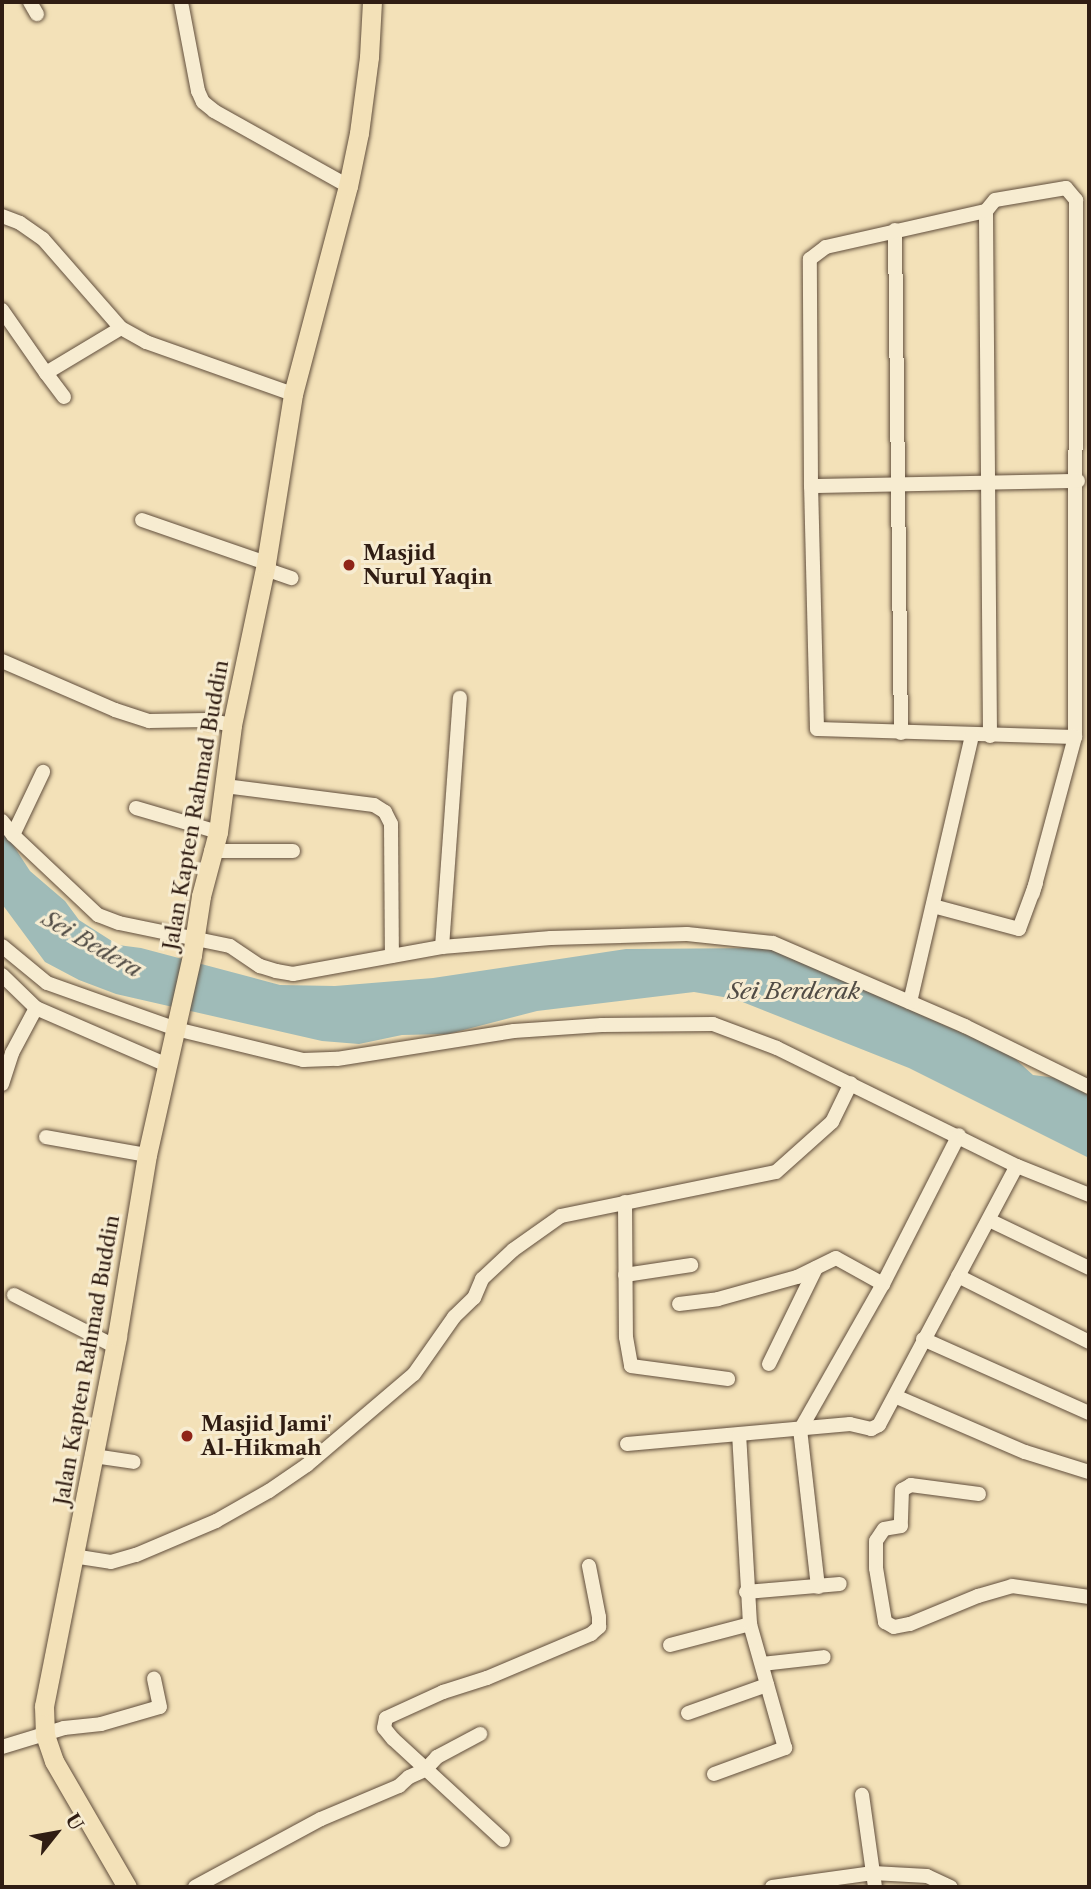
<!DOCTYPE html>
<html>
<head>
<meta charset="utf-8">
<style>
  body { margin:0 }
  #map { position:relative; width:1091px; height:1889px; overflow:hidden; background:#f3e1b8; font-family:"Libre Caslon Text",serif }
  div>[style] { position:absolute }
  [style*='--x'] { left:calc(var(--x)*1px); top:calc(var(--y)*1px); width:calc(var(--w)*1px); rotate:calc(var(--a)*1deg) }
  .water>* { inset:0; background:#9fbbb8 }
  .roads { filter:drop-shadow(0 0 2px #614e3c) drop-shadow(0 0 2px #614e3c) }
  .minor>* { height:14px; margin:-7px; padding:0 7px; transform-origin:7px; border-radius:7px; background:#f7ecd1 }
  .major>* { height:19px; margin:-9.5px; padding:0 9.5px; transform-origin:9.5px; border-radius:9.5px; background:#f3e1b8 }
  .dots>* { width:19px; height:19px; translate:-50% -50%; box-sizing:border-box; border:4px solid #f7ecd1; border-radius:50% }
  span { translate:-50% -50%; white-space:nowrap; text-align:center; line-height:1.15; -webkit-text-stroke:6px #f7ecd1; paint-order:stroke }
  .poi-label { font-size:21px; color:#301d13; font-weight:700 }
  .left { translate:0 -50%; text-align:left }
  .street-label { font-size:21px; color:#301d13 }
  .water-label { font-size:23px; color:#514c45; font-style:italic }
  .frame { position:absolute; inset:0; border:4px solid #301d13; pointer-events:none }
  .north { position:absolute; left:21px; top:1798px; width:70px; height:70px; -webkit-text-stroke:5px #f7ecd1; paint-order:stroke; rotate:59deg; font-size:19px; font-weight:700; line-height:28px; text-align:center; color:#301d13 }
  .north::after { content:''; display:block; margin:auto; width:24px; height:32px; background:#301d13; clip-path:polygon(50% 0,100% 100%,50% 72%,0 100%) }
</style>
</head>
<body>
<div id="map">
  <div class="water">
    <i style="clip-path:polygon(2px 828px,30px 871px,65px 901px,79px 920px,118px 945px,141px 948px,280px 985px,335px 986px,433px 978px,626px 949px,769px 948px,1010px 1054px,1033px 1075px,1065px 1079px,1089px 1096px,1089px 1158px,909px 1068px,735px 999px,694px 992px,537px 1011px,448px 1034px,402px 1035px,359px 1044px,322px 1041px,116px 994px,79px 980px,45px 962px,2px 904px)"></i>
  </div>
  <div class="roads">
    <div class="minor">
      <i style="--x:30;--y:2;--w:14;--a:60"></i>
      <i style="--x:181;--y:2;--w:91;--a:79.2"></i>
      <i style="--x:198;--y:91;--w:12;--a:66"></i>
      <i style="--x:203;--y:102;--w:14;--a:39"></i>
      <i style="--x:214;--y:111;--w:154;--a:29.2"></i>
      <i style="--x:2;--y:216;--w:19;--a:21"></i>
      <i style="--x:20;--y:223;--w:28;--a:35"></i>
      <i style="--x:43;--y:239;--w:118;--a:48.8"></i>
      <i style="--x:121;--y:328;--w:29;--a:29"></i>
      <i style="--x:146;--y:342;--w:156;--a:19.5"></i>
      <i style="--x:895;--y:230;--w:503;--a:89.32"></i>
      <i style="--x:2;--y:310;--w:77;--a:55.1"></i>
      <i style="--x:64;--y:397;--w:30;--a:-127"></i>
      <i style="--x:46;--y:373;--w:87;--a:-31"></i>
      <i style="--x:811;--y:486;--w:227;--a:-90.3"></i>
      <i style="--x:810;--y:259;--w:20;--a:-37"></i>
      <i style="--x:826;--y:247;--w:164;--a:-12.7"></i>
      <i style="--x:142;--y:520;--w:131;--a:19.1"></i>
      <i style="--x:265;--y:569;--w:28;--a:19"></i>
      <i style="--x:2;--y:661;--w:123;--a:23.4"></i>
      <i style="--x:115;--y:710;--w:36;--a:18"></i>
      <i style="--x:149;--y:721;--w:58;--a:-1"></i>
      <i style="--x:207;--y:720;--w:25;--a:11"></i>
      <i style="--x:990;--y:736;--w:525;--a:-90.44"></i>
      <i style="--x:986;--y:211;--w:14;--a:-51"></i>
      <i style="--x:995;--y:200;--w:72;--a:-9.6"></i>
      <i style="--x:1066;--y:188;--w:16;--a:50"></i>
      <i style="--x:1076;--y:200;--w:537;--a:90.11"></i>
      <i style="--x:1075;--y:737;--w:162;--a:105.1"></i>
      <i style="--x:1075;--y:737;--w:258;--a:-178.2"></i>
      <i style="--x:817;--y:729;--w:243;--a:-91.4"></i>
      <i style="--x:811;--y:486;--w:267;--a:-1.1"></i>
      <i style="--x:225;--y:786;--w:150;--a:7.3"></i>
      <i style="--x:374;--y:805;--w:13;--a:32"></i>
      <i style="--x:385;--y:812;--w:13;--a:63"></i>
      <i style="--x:391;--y:824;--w:132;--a:89.6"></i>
      <i style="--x:136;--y:808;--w:85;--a:16.3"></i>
      <i style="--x:2;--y:821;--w:18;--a:52"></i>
      <i style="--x:13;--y:835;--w:117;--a:43.3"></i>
      <i style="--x:98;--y:915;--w:22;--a:21"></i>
      <i style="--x:119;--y:923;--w:113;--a:11.7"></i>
      <i style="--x:230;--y:946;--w:36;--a:34"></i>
      <i style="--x:260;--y:966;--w:17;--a:17"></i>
      <i style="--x:276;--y:971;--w:17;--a:10"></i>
      <i style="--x:293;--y:974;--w:151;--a:-10.3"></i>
      <i style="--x:442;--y:947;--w:109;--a:-4.7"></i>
      <i style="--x:551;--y:938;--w:136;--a:-1.7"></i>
      <i style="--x:687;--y:934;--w:86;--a:6"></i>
      <i style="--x:773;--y:943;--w:209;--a:23.4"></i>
      <i style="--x:965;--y:1026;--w:138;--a:26.2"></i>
      <i style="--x:13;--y:835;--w:70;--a:-64.5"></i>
      <i style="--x:211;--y:851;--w:82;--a:0"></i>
      <i style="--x:933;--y:906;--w:89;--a:15"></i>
      <i style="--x:1019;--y:929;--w:49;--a:-69.7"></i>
      <i style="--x:2;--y:946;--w:58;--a:39.4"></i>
      <i style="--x:47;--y:983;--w:137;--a:19.6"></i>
      <i style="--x:176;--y:1029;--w:131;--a:13.7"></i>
      <i style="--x:303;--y:1060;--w:34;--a:-2"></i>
      <i style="--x:337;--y:1059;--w:179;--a:-9"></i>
      <i style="--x:514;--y:1031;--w:88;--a:-3.9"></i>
      <i style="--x:602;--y:1025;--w:111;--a:-0.5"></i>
      <i style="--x:713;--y:1024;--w:68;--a:20.6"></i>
      <i style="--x:777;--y:1048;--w:267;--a:26.2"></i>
      <i style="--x:1017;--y:1166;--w:78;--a:21.9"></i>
      <i style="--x:442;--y:947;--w:250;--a:-85.9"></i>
      <i style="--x:2;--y:975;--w:47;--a:44.1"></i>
      <i style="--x:36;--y:1008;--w:143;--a:23.5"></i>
      <i style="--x:910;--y:1002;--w:274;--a:-76.9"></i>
      <i style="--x:2;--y:1084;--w:33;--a:-72"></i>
      <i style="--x:12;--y:1053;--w:51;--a:-61.9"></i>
      <i style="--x:46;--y:1137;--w:103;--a:10.1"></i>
      <i style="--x:625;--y:1202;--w:135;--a:89.6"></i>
      <i style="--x:626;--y:1337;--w:29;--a:80"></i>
      <i style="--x:631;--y:1366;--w:98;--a:7.6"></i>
      <i style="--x:989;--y:1220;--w:111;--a:25.6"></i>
      <i style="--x:625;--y:1275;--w:67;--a:-8.6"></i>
      <i style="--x:958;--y:1276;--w:147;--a:26.7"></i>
      <i style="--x:14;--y:1295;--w:112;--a:27"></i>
      <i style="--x:679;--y:1304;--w:39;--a:-7"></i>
      <i style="--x:718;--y:1299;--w:82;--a:-15.6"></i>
      <i style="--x:797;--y:1277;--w:43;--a:-26"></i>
      <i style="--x:836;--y:1258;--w:54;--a:29"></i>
      <i style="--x:923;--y:1339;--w:182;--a:24"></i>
      <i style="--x:769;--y:1364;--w:107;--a:-63.9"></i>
      <i style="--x:897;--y:1397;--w:139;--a:23.3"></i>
      <i style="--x:1025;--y:1452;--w:67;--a:17.4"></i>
      <i style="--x:627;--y:1444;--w:224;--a:-5.1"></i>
      <i style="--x:850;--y:1424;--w:22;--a:13"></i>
      <i style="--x:871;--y:1429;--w:9;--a:-27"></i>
      <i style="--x:879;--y:1425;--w:293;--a:-62"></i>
      <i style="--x:94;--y:1456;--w:40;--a:8.5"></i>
      <i style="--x:979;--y:1494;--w:69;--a:-172.5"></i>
      <i style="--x:911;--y:1485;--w:10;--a:151"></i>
      <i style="--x:902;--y:1490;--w:36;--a:92"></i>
      <i style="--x:901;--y:1526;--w:17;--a:170"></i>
      <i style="--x:884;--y:1529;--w:14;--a:124"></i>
      <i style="--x:876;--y:1541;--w:27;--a:90"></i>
      <i style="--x:876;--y:1568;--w:55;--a:80.5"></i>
      <i style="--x:885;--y:1622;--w:10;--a:29"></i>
      <i style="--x:894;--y:1627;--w:16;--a:-11"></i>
      <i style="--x:910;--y:1624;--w:74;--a:-22.4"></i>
      <i style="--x:978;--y:1596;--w:35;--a:-16"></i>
      <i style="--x:1012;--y:1586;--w:78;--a:8.1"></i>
      <i style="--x:73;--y:1556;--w:38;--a:9"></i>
      <i style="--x:111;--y:1562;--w:26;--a:-16"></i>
      <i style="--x:136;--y:1555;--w:87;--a:-23"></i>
      <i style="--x:216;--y:1521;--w:61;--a:-29.5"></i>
      <i style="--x:269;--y:1491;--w:46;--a:-34.4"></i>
      <i style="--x:307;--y:1465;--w:140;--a:-40.4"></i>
      <i style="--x:414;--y:1374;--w:70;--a:-54.9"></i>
      <i style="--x:454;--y:1317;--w:28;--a:-44"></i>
      <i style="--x:474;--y:1298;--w:21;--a:-67"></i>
      <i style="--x:482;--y:1279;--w:42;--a:-43.1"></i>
      <i style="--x:513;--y:1250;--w:59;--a:-35.3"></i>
      <i style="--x:561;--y:1216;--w:219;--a:-11.6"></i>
      <i style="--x:776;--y:1172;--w:75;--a:-41.8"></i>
      <i style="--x:832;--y:1122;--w:43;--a:-64"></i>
      <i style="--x:818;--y:1587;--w:158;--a:-96.5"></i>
      <i style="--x:800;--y:1430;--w:168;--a:-60.4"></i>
      <i style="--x:883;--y:1284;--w:167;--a:-63"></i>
      <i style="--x:746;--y:1592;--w:94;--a:-4.9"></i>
      <i style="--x:670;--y:1645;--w:83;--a:-14.7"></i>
      <i style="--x:762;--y:1664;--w:62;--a:-6.4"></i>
      <i style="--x:688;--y:1713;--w:84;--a:-19.5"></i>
      <i style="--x:2;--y:1747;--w:65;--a:-17"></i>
      <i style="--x:64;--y:1728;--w:37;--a:-6"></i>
      <i style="--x:101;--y:1724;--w:61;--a:-16.1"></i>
      <i style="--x:160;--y:1707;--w:29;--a:-102"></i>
      <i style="--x:714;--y:1774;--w:76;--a:-20.1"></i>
      <i style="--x:785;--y:1748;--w:129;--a:-105.8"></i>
      <i style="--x:750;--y:1624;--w:189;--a:-93.3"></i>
      <i style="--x:503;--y:1840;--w:149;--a:-137.4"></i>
      <i style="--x:393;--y:1739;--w:14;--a:-129"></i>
      <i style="--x:384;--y:1728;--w:10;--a:-79"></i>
      <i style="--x:386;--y:1718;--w:63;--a:-24.5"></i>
      <i style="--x:443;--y:1692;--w:46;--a:-17.7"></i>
      <i style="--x:487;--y:1678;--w:113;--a:-22.9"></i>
      <i style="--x:591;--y:1634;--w:11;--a:-41"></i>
      <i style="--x:599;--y:1627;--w:10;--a:-90"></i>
      <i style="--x:599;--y:1617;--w:52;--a:-101.1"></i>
      <i style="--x:195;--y:1887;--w:143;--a:-28.4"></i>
      <i style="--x:321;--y:1819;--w:85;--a:-22.9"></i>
      <i style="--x:399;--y:1786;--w:13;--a:-42"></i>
      <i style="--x:409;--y:1777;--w:17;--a:-24"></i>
      <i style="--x:425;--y:1770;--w:18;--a:-47"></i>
      <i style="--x:437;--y:1757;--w:49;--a:-28.1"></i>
      <i style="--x:772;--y:1887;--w:102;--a:-7.9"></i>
      <i style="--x:873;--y:1873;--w:79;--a:-98"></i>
      <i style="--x:875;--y:1887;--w:14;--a:-98"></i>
      <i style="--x:873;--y:1873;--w:54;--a:3.2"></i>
      <i style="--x:927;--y:1876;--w:26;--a:25"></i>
    </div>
    <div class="major">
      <i style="--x:127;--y:1887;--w:146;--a:-120.1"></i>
      <i style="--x:54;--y:1761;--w:28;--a:-109"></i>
      <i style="--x:45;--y:1735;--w:29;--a:-92"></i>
      <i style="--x:44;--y:1706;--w:377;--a:-78.8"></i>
      <i style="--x:117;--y:1336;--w:183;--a:-80.6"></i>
      <i style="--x:147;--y:1155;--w:205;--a:-77.3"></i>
      <i style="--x:192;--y:955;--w:60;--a:-81.3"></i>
      <i style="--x:201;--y:896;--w:66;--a:-75.1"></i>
      <i style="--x:218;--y:832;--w:108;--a:-82.5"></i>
      <i style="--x:232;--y:725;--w:166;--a:-78.1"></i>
      <i style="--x:266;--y:563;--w:171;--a:-80.9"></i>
      <i style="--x:293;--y:394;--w:215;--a:-75.2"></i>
      <i style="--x:348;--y:186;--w:54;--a:-78.3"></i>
      <i style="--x:359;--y:133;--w:77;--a:-82.5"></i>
      <i style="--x:369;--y:57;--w:55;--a:-86.9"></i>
    </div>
  </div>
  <div class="dots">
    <i style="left:349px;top:565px;background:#8f2418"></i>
    <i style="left:187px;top:1436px;background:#8f2418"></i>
  </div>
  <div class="poi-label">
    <span class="left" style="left:363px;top:565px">Masjid<br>Nurul Yaqin</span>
    <span class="left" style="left:201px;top:1436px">Masjid Jami'<br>Al-Hikmah</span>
  </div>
  <div class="street-label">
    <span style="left:196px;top:805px;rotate:-80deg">Jalan Kapten Rahmad Buddin</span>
    <span style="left:87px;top:1360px;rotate:-80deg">Jalan Kapten Rahmad Buddin</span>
  </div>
  <div class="water-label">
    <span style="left:92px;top:944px;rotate:30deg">Sei Bedera</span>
    <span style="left:794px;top:991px">Sei Berderak</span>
  </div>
  <div class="frame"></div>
  <div class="north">U</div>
</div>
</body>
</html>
